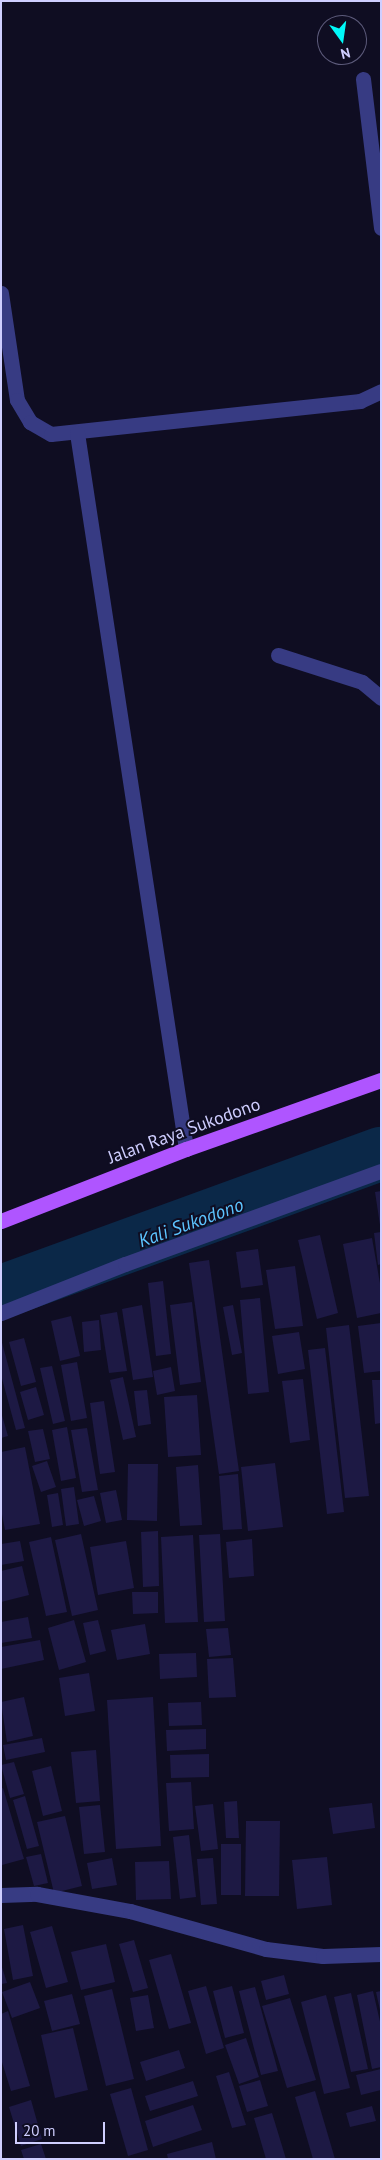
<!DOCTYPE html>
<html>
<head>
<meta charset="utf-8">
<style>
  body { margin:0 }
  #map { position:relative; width:382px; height:2160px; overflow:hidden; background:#0f0d22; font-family:"PT Sans",sans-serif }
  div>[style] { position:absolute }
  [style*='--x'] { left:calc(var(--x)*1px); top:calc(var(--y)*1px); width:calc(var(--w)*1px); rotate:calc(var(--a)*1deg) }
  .river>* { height:54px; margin:-27px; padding:0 27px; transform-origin:27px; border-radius:27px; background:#0b2848 }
  .building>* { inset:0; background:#1d1944 }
  .minor>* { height:15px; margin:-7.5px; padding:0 7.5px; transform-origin:7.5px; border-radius:7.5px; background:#373b83 }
  .major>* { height:15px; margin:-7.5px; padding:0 7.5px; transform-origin:7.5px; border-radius:7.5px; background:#af55ff }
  span { translate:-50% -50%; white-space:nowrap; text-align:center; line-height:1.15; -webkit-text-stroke:4px #0f0d22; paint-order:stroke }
  .street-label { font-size:18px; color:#cfceff }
  .water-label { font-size:19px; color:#5cc4ff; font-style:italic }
  .frame { position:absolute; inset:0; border:2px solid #cfceff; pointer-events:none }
  .north { position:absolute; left:317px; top:15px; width:50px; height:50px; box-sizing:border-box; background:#0f0d22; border:1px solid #5c5a7a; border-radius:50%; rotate:166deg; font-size:14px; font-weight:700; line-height:20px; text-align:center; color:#cfceff }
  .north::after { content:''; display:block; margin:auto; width:18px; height:22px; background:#00f9f9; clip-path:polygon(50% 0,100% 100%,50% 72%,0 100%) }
  .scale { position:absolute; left:15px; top:2122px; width:90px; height:22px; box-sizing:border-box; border:2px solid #cfceff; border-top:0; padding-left:6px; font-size:15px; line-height:18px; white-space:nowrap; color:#cfceff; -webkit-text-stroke:4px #0f0d22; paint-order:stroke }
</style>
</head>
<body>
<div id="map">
  <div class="river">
    <i style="--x:1;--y:1292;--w:404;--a:-20"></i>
  </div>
  <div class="building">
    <i style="clip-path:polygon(381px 1191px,381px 1225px,380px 1225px,375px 1192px)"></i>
    <i style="clip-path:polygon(381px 1232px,381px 1264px,378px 1265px,374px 1233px)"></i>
    <i style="clip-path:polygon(320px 1235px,338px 1313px,317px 1319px,298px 1240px)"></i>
    <i style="clip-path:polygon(372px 1238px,381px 1289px,381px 1313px,357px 1318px,343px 1244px)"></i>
    <i style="clip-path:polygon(258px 1249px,263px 1285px,241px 1288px,236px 1252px)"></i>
    <i style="clip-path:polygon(209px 1260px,239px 1471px,219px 1474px,189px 1263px)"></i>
    <i style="clip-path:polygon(295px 1266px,303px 1326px,275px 1329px,266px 1270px)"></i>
    <i style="clip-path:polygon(163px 1281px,171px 1354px,156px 1356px,148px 1283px)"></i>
    <i style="clip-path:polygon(260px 1298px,269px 1392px,248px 1394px,240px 1300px)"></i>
    <i style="clip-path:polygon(192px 1302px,201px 1382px,180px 1385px,170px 1305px)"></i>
    <i style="clip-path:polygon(142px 1305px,153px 1377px,133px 1380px,122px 1309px)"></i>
    <i style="clip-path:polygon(233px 1305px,242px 1353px,232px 1355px,223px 1307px)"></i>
    <i style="clip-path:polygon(117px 1312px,127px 1371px,109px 1373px,100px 1315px)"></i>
    <i style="clip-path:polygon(71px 1316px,80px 1356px,60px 1361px,51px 1321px)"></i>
    <i style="clip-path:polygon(99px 1320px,101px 1350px,84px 1352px,82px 1322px)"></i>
    <i style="clip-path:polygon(381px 1323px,381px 1371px,364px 1373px,358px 1326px)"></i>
    <i style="clip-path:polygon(349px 1325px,369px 1496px,345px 1498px,326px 1328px)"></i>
    <i style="clip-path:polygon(299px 1332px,305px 1369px,278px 1374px,272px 1336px)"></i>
    <i style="clip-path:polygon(24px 1338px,36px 1382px,21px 1386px,9px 1342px)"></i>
    <i style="clip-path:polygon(1px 1339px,25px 1428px,16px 1430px,1px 1375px)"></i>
    <i style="clip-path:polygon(325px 1348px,344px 1512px,327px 1514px,308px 1350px)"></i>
    <i style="clip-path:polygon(77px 1362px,87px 1418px,71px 1421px,61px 1365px)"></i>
    <i style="clip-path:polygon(52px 1366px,65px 1421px,53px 1424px,40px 1368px)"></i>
    <i style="clip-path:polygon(171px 1367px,175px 1391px,157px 1395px,153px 1371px)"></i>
    <i style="clip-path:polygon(123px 1377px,136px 1437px,123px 1440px,110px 1380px)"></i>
    <i style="clip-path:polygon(303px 1379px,310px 1440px,290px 1443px,282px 1381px)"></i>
    <i style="clip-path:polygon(372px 1380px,381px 1380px,381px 1423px,375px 1424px)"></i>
    <i style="clip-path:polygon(36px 1387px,44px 1415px,28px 1420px,20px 1392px)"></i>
    <i style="clip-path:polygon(147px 1390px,151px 1424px,138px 1426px,134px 1391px)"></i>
    <i style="clip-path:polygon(197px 1395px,201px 1455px,168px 1457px,164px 1397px)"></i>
    <i style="clip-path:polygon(104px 1401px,115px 1472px,100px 1474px,90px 1403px)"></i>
    <i style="clip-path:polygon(1px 1412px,8px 1436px,1px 1438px)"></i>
    <i style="clip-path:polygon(67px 1427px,76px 1478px,61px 1481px,52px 1430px)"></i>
    <i style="clip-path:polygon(87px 1428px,98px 1490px,82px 1492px,71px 1430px)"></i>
    <i style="clip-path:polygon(43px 1429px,50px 1459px,35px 1462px,28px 1431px)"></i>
    <i style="clip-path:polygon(25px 1447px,40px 1524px,5px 1530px,1px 1509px,1px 1452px)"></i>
    <i style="clip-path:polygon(47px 1461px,56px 1487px,41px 1492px,32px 1466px)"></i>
    <i style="clip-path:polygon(275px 1463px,283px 1527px,248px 1531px,241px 1467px)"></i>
    <i style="clip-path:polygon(128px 1464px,158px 1464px,157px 1521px,127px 1520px)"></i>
    <i style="clip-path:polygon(198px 1465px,202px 1525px,180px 1526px,176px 1467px)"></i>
    <i style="clip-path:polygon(238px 1474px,242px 1529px,223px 1530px,219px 1476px)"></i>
    <i style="clip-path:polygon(74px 1487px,79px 1524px,66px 1526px,61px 1489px)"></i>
    <i style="clip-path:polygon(116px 1490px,122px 1520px,106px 1523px,100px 1493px)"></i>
    <i style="clip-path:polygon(58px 1493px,63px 1525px,52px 1527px,47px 1495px)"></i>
    <i style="clip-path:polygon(94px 1496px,101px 1521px,84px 1526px,77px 1500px)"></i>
    <i style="clip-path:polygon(158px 1531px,159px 1586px,143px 1587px,141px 1532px)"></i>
    <i style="clip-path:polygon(81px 1534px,98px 1610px,72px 1616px,55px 1540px)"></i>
    <i style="clip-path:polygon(220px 1534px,225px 1621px,204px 1622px,199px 1535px)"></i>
    <i style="clip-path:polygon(193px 1535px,198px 1622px,165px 1623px,161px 1537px)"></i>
    <i style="clip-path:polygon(51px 1537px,67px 1612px,46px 1616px,29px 1542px)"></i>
    <i style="clip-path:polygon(252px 1539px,254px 1576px,229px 1578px,226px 1542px)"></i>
    <i style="clip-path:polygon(20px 1541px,24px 1561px,1px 1565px,1px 1544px)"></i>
    <i style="clip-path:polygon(126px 1541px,134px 1588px,98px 1595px,90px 1547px)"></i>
    <i style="clip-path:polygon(22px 1566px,29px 1595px,1px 1602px,1px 1571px)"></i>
    <i style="clip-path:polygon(132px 1592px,158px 1592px,158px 1613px,133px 1614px)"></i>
    <i style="clip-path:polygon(28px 1617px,32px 1638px,1px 1643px,1px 1622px)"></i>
    <i style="clip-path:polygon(74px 1620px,86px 1662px,59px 1670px,48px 1628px)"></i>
    <i style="clip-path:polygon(98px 1620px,106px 1651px,90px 1655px,83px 1623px)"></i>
    <i style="clip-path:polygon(145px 1624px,150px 1654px,117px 1660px,111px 1630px)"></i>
    <i style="clip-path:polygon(228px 1628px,231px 1655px,209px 1657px,206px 1629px)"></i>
    <i style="clip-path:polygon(40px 1640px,44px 1660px,1px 1669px,1px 1647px)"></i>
    <i style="clip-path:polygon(196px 1653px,197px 1677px,160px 1679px,159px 1654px)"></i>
    <i style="clip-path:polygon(233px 1658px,236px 1697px,209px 1698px,207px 1659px)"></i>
    <i style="clip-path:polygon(89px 1673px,95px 1711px,65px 1716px,59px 1678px)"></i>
    <i style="clip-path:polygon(24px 1697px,33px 1736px,7px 1742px,1px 1702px)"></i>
    <i style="clip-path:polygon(153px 1697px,161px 1846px,116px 1849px,107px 1700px)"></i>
    <i style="clip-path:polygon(201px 1702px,202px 1725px,169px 1726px,168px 1703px)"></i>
    <i style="clip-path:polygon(206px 1729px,206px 1749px,167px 1751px,166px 1730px)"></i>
    <i style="clip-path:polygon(42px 1738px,45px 1752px,6px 1760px,3px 1745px)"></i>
    <i style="clip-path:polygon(96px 1750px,100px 1801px,76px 1803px,71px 1752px)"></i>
    <i style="clip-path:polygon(209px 1754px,209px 1777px,171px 1778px,170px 1755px)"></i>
    <i style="clip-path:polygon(14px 1762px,24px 1794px,10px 1798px,1px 1765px)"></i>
    <i style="clip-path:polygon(51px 1766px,62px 1811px,43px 1816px,32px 1771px)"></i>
    <i style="clip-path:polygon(191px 1782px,194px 1829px,169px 1831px,166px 1783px)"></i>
    <i style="clip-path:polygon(3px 1788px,24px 1859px,2px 1865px,1px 1789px)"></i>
    <i style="clip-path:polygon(25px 1796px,39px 1846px,27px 1849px,13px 1800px)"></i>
    <i style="clip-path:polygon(237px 1801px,239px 1838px,226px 1838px,224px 1802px)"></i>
    <i style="clip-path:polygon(372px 1803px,375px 1828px,333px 1834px,329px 1808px)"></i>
    <i style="clip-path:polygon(213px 1804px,218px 1849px,201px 1851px,195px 1806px)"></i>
    <i style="clip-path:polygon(100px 1805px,105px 1852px,84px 1854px,79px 1807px)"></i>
    <i style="clip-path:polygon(65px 1816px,82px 1886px,54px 1893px,37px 1822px)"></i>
    <i style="clip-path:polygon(246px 1821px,280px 1821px,279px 1896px,245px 1896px)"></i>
    <i style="clip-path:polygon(189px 1835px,196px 1897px,180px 1899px,173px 1837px)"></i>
    <i style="clip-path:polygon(221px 1844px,241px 1844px,241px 1895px,221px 1895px)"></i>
    <i style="clip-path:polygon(41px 1854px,48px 1883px,34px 1886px,26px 1857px)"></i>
    <i style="clip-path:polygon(327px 1857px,332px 1905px,297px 1909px,292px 1860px)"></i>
    <i style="clip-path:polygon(112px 1858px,117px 1885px,92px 1889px,87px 1863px)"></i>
    <i style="clip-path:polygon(213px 1858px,217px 1904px,201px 1905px,197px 1859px)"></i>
    <i style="clip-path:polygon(169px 1861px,171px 1899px,136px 1900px,135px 1862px)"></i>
    <i style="clip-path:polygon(23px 1925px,33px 1976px,13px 1980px,4px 1929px)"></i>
    <i style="clip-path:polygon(52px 1926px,68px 1982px,46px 1988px,30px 1932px)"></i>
    <i style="clip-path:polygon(134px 1940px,148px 1988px,133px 1992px,119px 1944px)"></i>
    <i style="clip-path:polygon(106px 1944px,115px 1982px,81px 1990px,71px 1952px)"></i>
    <i style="clip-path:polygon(171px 1954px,191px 2023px,169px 2029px,149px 1960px)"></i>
    <i style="clip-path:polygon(1px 1964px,7px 1983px,1px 1984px)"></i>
    <i style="clip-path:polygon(284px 1975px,289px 1994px,266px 2000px,261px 1981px)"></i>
    <i style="clip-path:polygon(30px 1982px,40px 2008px,12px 2018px,2px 1992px)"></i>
    <i style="clip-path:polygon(206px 1986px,224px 2048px,206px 2054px,188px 1991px)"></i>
    <i style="clip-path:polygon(232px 1986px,244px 2033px,225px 2038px,213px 1991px)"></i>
    <i style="clip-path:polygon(255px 1987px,278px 2071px,261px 2075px,239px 1991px)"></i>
    <i style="clip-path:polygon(112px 1989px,134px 2079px,106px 2086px,84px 1996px)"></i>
    <i style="clip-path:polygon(373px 1991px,381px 2026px,381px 2067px,372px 2069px,357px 1995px)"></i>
    <i style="clip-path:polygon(381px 1991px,381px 2010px,380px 2010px,376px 1992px)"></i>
    <i style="clip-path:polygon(351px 1993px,368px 2069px,351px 2072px,334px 1997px)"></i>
    <i style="clip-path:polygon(72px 1994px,80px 2024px,52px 2031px,44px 2001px)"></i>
    <i style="clip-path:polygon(148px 1995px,154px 2028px,136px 2031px,130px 1998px)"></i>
    <i style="clip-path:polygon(326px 1995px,350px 2088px,324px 2094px,301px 2002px)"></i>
    <i style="clip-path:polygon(290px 1998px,316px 2080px,287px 2088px,262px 2006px)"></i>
    <i style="clip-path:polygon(8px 2011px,30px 2086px,11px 2091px,1px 2059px,1px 2014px)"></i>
    <i style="clip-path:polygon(73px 2028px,88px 2090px,55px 2098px,41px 2035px)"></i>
    <i style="clip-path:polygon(246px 2038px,259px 2077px,239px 2084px,225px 2045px)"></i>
    <i style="clip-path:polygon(179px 2050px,185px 2068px,146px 2081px,140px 2062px)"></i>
    <i style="clip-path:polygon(381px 2069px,381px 2090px,361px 2095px,356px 2075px)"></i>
    <i style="clip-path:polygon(229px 2072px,246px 2125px,232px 2128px,216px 2076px)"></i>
    <i style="clip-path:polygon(260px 2080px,268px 2106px,247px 2112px,239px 2086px)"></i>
    <i style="clip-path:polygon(193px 2081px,198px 2096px,150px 2111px,145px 2096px)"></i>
    <i style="clip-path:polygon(131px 2088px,148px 2150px,128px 2156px,110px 2094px)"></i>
    <i style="clip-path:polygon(315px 2091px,335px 2159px,313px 2159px,295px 2097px)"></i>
    <i style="clip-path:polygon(31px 2100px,42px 2139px,21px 2146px,9px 2107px)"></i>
    <i style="clip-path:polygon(193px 2105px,202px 2130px,153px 2147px,145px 2121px)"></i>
    <i style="clip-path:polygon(372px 2106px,376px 2121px,350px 2127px,346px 2113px)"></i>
    <i style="clip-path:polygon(272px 2113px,286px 2159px,266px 2159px,254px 2118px)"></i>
    <i style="clip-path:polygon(212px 2142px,216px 2159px,168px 2159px,167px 2154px)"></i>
    <i style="clip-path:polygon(41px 2144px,46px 2159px,24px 2159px,21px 2150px)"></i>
  </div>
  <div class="minor">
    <i style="--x:363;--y:79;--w:150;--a:83.1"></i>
    <i style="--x:1;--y:293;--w:108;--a:81.5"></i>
    <i style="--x:17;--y:400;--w:26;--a:59"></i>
    <i style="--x:30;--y:422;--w:24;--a:30"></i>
    <i style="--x:51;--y:434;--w:311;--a:-6.1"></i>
    <i style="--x:360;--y:401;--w:23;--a:-25"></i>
    <i style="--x:77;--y:433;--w:724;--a:81.34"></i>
    <i style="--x:278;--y:655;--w:88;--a:17.8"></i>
    <i style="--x:362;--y:682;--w:25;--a:40"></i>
    <i style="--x:1;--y:1313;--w:133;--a:-21.6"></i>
    <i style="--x:125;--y:1264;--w:272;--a:-20"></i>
    <i style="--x:1;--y:1895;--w:36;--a:-2"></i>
    <i style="--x:37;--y:1894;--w:95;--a:10.4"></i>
    <i style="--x:130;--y:1911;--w:141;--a:15.6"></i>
    <i style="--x:266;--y:1949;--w:57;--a:7"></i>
    <i style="--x:323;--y:1956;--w:58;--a:-2"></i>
  </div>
  <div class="major">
    <i style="--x:1;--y:1221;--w:199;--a:-21.3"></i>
    <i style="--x:186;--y:1149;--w:207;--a:-19.5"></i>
  </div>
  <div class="street-label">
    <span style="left:184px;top:1131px;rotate:-20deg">Jalan Raya Sukodono</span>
  </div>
  <div class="water-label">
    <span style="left:191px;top:1223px;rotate:-20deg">Kali Sukodono</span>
  </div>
  <div class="frame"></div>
  <div class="north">N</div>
  <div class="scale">20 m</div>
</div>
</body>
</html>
